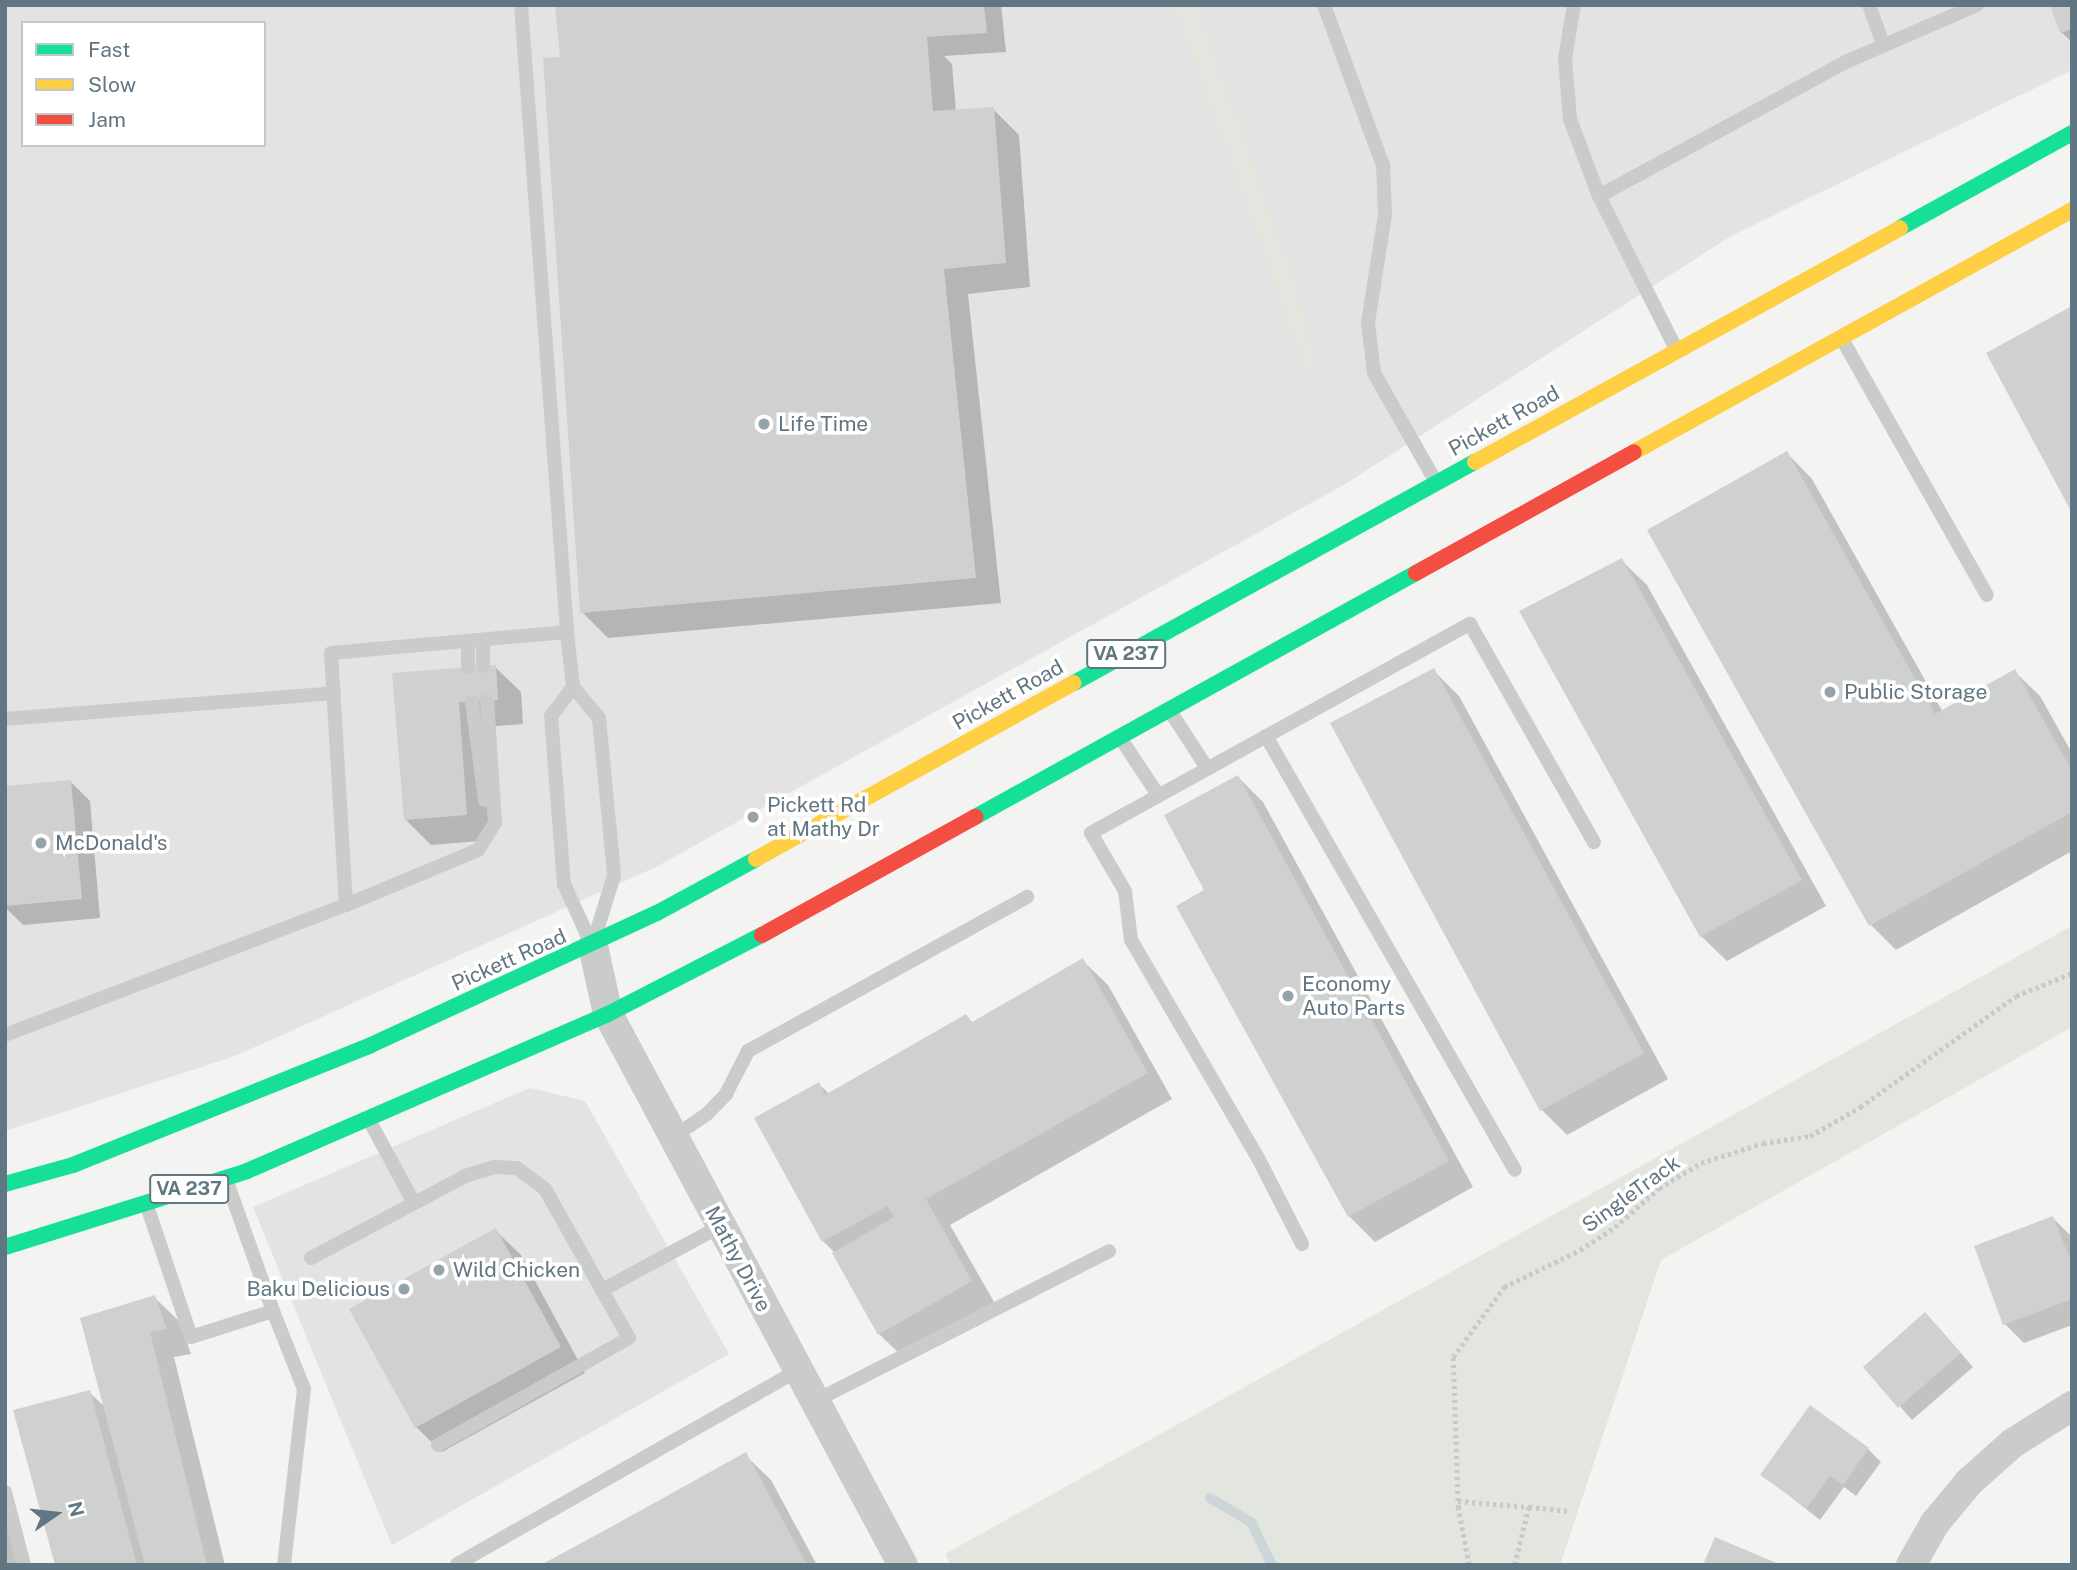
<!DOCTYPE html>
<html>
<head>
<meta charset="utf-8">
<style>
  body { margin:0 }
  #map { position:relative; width:2077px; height:1570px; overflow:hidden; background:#f3f3f1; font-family:"Public Sans",sans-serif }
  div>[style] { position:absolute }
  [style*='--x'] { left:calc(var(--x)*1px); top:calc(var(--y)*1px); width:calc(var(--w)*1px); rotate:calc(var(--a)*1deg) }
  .built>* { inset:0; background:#e2e3e2 }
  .green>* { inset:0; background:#e2e6df }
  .shadow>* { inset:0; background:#0003 }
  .stream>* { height:10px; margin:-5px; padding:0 5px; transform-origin:5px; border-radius:5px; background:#ccd6d8 }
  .building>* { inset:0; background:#cfd0d0 }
  .path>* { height:4.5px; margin-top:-2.25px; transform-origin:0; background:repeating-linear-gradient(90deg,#c8c9ca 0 3.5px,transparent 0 7px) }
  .lane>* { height:14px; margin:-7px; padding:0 7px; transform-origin:7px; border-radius:7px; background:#cacccc }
  .street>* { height:30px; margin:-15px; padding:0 15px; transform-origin:15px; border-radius:15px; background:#cacccc }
  .fast>* { height:16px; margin:-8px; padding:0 8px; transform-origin:8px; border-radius:8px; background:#16e098 }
  .slow>* { height:16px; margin:-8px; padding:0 8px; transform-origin:8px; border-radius:8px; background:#ffcf43 }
  .jam>* { height:16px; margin:-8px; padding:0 8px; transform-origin:8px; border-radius:8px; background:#f24e42 }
  .dots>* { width:19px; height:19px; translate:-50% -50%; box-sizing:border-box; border:4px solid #fff; border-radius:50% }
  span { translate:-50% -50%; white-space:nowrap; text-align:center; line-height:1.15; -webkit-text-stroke:7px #fff; paint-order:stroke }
  .shield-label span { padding:2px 5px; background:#fff; border:2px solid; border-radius:5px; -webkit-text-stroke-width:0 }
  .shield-label { font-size:19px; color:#617683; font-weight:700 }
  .street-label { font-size:21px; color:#617683 }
  .poi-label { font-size:21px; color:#617683 }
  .left { translate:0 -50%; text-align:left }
  .right { translate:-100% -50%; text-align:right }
  .frame { position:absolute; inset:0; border:7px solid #617683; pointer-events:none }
  .legend { position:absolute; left:21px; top:21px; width:245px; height:126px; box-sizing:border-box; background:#fff; border:2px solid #c0c8cd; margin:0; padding:9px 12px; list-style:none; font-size:21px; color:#617683 }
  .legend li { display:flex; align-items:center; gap:14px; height:35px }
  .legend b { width:35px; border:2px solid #c0c8cd }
  .north { position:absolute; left:21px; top:1479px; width:70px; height:70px; -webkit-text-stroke:5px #fff; paint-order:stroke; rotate:76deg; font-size:19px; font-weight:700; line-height:28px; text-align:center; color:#617683 }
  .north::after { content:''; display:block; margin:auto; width:24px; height:32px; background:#617683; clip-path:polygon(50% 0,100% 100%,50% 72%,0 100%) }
</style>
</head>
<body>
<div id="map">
  <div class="built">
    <i style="clip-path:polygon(evenodd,5px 5px,2072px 5px,2072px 70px,1731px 236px,1347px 483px,656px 867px,235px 1056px,5px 1131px,5px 5px,23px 23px,264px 23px,264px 145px,23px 145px,23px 23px)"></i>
    <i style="clip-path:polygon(530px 1088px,585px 1101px,729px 1354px,392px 1545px,253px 1207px)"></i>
  </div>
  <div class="green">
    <i style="clip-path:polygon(1173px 5px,1198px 5px,1295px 280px,1319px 375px,1312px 390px)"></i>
    <i style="clip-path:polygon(2072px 926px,2072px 1027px,1661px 1260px,1560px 1565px,951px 1565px,945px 1554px)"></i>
  </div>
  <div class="shadow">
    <i style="clip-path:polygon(557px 5px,1001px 5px,1006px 52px,944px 56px,952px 64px,956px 112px,993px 109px,1019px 135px,1030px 287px,968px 294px,1001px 603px,608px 638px,582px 612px,565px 59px)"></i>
    <i style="clip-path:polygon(2072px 5px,2072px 42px,2061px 32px)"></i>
    <i style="clip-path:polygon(1787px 453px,1812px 479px,1943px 712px,2014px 671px,2040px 696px,2072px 753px,2072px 851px,1896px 950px,1871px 925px)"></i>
    <i style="clip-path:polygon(1621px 560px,1647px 585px,1826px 906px,1727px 961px,1701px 936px)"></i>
    <i style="clip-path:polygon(495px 667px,521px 692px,523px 724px,484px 727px,492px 840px,431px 845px,405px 819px,394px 674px)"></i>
    <i style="clip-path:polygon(1433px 670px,1459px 696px,1668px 1079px,1567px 1135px,1542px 1110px)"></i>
    <i style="clip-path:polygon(1238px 777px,1263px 802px,1473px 1187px,1375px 1242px,1349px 1216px,1178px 906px,1207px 891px)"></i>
    <i style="clip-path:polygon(71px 782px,90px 801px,100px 918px,23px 925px,5px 907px,5px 788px)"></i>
    <i style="clip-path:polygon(1082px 960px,1108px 985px,1172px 1099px,950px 1225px,997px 1307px,905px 1359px,879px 1334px,835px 1253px,823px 1241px,819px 1084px,829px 1094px,966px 1016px,973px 1023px)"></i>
    <i style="clip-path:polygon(2053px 1218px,2072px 1237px,2072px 1325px,2024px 1343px,2005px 1324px)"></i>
    <i style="clip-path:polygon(495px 1230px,521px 1255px,585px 1373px,442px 1452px,416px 1427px)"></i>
    <i style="clip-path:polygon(154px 1297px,180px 1322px,191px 1354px,174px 1357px,225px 1565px,57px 1565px,89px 1392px,106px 1408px)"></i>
    <i style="clip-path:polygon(1938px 1327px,1973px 1367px,1912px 1420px,1865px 1367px)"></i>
    <i style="clip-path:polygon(1868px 1449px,1881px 1462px,1856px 1496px,1844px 1487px,1820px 1520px,1762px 1474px)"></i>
    <i style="clip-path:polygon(745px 1455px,771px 1480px,817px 1565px,541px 1565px)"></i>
    <i style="clip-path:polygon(5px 1523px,15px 1533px,23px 1565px,5px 1565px)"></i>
  </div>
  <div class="stream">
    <i style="--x:1210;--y:1498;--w:48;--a:30.3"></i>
    <i style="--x:1251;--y:1522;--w:48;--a:64"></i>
  </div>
  <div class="building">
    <i style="clip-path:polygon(555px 5px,984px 5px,987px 33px,927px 37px,933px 111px,994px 107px,1006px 263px,944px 269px,976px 578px,580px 613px,543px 58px,560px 57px)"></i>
    <i style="clip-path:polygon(2050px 5px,2072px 5px,2072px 29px,2060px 33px)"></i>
    <i style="clip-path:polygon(2072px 306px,2072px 513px,1986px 353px)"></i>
    <i style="clip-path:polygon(1787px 451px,1935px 714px,2015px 669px,2072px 771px,2072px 812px,1869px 926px,1647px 530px)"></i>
    <i style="clip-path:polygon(1622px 558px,1802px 880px,1700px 937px,1519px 611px)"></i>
    <i style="clip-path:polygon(496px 665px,498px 700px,459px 702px,467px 815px,404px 820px,392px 673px)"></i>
    <i style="clip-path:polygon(1434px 668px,1644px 1053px,1540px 1111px,1330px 723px)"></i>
    <i style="clip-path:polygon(1238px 775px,1449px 1161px,1348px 1217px,1176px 906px,1204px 890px,1164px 815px)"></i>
    <i style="clip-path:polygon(71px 780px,82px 899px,5px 906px,5px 786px)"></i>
    <i style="clip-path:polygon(1083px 958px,1148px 1073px,926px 1199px,972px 1281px,878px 1335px,832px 1253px,894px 1217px,887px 1206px,822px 1242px,754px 1118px,819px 1082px,825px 1095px,966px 1014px,972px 1022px)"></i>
    <i style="clip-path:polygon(2053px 1216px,2072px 1264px,2072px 1299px,2003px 1325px,1974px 1246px)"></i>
    <i style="clip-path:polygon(496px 1228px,561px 1347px,415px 1428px,349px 1309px)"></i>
    <i style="clip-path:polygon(155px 1295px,167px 1329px,150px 1332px,207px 1565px,145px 1565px,80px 1318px)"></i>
    <i style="clip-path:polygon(1925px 1312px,1961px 1353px,1898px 1408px,1863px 1367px)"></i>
    <i style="clip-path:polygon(90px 1390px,137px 1565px,55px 1565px,13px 1410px)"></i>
    <i style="clip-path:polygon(1810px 1405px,1869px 1448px,1843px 1485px,1830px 1476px,1807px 1508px,1760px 1475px)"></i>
    <i style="clip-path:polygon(746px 1452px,807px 1565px,541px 1565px,566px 1552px)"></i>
    <i style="clip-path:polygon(1715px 1537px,1781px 1565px,1703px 1565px)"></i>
  </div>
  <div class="path">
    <i style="--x:1458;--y:1501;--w:71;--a:4.8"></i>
    <i style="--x:1529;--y:1507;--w:60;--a:103.6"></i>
    <i style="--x:1529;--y:1507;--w:39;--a:6"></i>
    <i style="--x:1469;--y:1565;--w:58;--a:-100.9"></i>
    <i style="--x:1458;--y:1508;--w:151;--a:-91.9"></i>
    <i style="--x:1453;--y:1357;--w:87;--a:-53.9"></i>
    <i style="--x:1504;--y:1287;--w:85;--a:-26"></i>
    <i style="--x:1580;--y:1250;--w:42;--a:-33.3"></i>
    <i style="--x:1615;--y:1227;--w:59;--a:-41.6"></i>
    <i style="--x:1659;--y:1188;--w:49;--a:-30.8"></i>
    <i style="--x:1701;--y:1163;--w:65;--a:-17.9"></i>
    <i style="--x:1763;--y:1143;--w:48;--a:-8.5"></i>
    <i style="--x:1810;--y:1136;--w:58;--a:-30.1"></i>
    <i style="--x:1860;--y:1107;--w:191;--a:-35.4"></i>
    <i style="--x:2016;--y:996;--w:61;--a:-22.3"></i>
  </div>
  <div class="lane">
    <i style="--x:521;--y:5;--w:629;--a:85.8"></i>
    <i style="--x:567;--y:632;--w:55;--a:83.8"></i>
    <i style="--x:573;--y:687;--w:40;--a:50"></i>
    <i style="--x:599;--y:718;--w:158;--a:84.5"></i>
    <i style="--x:614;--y:875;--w:62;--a:107"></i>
    <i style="--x:1324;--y:5;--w:171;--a:69.8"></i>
    <i style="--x:1383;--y:165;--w:50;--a:87.7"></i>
    <i style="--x:1385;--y:215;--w:108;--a:99"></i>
    <i style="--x:1368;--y:322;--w:51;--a:83.3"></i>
    <i style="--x:1374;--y:373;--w:125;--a:60.4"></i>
    <i style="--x:1574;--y:5;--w:54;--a:99.6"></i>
    <i style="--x:1565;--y:58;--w:61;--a:85.3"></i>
    <i style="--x:1570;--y:119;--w:82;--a:69.4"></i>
    <i style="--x:1869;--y:5;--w:41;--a:70.3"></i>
    <i style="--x:1842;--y:339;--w:294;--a:60.5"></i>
    <i style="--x:1676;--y:349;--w:171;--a:-116.7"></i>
    <i style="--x:1599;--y:196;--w:283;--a:-28.5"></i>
    <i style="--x:1848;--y:61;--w:141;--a:-23.5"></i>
    <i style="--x:468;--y:642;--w:25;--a:90"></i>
    <i style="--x:483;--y:666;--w:25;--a:-90"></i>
    <i style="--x:573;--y:687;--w:36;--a:127"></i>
    <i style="--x:551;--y:716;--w:169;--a:85.6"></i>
    <i style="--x:564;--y:884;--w:63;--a:65.5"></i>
    <i style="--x:472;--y:702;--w:99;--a:82.4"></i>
    <i style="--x:1170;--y:711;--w:68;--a:57"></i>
    <i style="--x:5;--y:719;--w:330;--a:-4.5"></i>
    <i style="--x:1266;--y:736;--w:500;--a:60.16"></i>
    <i style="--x:1121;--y:739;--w:67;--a:56.5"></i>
    <i style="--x:346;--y:905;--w:143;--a:-22.6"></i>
    <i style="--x:478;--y:850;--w:32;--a:-58"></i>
    <i style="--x:495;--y:823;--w:123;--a:-93.7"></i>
    <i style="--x:5;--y:1035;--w:365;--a:-20.9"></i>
    <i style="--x:346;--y:905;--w:252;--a:-93.4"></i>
    <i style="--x:331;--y:653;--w:237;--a:-5.1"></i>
    <i style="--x:369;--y:1120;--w:94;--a:61.5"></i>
    <i style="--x:673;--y:1137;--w:41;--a:-34.1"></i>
    <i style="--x:707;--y:1114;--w:28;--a:-46"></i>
    <i style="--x:726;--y:1094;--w:48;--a:-62.9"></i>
    <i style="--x:748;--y:1051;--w:319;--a:-28.9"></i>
    <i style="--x:147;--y:1206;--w:138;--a:71.4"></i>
    <i style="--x:191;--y:1337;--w:86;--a:-17.6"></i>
    <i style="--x:273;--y:1311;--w:140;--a:-109.6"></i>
    <i style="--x:1302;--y:1244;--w:97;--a:-117.1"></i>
    <i style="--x:1258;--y:1158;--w:252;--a:-120.2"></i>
    <i style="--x:1131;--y:940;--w:49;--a:-97"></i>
    <i style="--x:1125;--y:891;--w:67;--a:-120.4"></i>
    <i style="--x:1091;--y:833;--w:433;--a:-28.9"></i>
    <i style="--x:1470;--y:624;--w:251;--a:60.4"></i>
    <i style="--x:311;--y:1258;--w:174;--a:-28"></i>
    <i style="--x:465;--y:1176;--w:31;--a:-17"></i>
    <i style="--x:495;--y:1167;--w:22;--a:3"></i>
    <i style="--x:517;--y:1168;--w:35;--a:37"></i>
    <i style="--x:545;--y:1189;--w:171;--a:60.6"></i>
    <i style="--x:629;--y:1338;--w:219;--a:150.7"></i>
    <i style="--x:602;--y:1290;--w:135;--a:-28.3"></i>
    <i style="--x:273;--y:1311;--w:84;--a:68.3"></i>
    <i style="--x:304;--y:1389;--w:177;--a:96.5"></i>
    <i style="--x:815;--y:1401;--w:330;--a:-27"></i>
    <i style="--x:5;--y:1492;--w:75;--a:75.4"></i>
    <i style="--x:457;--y:1564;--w:392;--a:-29.6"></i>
  </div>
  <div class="street">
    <i style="--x:593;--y:946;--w:70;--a:77.6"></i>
    <i style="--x:608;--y:1014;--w:625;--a:61.84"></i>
    <i style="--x:1911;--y:1565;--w:48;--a:-60.3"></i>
    <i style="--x:1935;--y:1523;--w:53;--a:-50.3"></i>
    <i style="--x:1969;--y:1482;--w:59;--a:-41.6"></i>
    <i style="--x:2013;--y:1443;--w:70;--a:-32.1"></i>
  </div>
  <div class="fast">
    <i style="--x:1900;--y:228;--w:196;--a:-28.9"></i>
    <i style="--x:1074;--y:683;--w:458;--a:-28.9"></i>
    <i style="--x:975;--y:817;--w:504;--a:-28.96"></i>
    <i style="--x:5;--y:1184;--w:71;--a:-15.6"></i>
    <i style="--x:73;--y:1165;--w:321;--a:-21.9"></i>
    <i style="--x:371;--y:1045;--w:315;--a:-24.8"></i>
    <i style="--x:657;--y:913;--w:113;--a:-28.6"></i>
    <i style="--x:5;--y:1247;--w:254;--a:-17.4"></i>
    <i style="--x:247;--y:1171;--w:394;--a:-23.5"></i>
    <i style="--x:608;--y:1014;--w:173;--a:-27.2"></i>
  </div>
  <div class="slow">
    <i style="--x:1634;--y:452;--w:500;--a:-28.92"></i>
    <i style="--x:1475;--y:462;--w:485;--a:-28.8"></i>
    <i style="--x:756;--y:859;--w:363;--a:-29"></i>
  </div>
  <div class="jam">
    <i style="--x:1416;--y:573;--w:249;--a:-29"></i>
    <i style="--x:762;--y:935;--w:244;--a:-29"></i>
  </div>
  <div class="dots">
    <i style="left:764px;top:424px;background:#94a2aa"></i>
    <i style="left:1830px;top:692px;background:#94a2aa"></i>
    <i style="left:753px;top:817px;background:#94a2aa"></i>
    <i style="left:41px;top:843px;background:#94a2aa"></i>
    <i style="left:1288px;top:996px;background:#94a2aa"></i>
    <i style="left:439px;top:1270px;background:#94a2aa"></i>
    <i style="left:404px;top:1289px;background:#94a2aa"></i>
  </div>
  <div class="shield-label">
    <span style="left:1126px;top:654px">VA 237</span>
    <span style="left:189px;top:1189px">VA 237</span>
  </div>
  <div class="street-label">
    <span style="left:1504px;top:421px;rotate:-29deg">Pickett Road</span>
    <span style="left:1008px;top:695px;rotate:-29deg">Pickett Road</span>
    <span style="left:509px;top:960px;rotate:-24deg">Pickett Road</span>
    <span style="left:1631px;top:1194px;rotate:-36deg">SingleTrack</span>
    <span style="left:738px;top:1259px;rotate:62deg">Mathy Drive</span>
  </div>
  <div class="poi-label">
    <span class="left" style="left:778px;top:424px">Life Time</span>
    <span class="left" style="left:1844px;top:692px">Public Storage</span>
    <span class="left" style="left:767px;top:817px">Pickett Rd<br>at Mathy Dr</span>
    <span class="left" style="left:55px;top:843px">McDonald's</span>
    <span class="left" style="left:1302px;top:996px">Economy<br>Auto Parts</span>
    <span class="left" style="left:453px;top:1270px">Wild Chicken</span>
    <span class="right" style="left:390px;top:1289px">Baku Delicious</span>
  </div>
  <div class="frame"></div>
  <ul class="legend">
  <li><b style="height:9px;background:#16e098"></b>Fast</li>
  <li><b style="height:9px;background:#ffcf43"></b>Slow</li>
  <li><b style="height:9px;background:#f24e42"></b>Jam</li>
  </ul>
  <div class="north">N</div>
</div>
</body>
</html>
